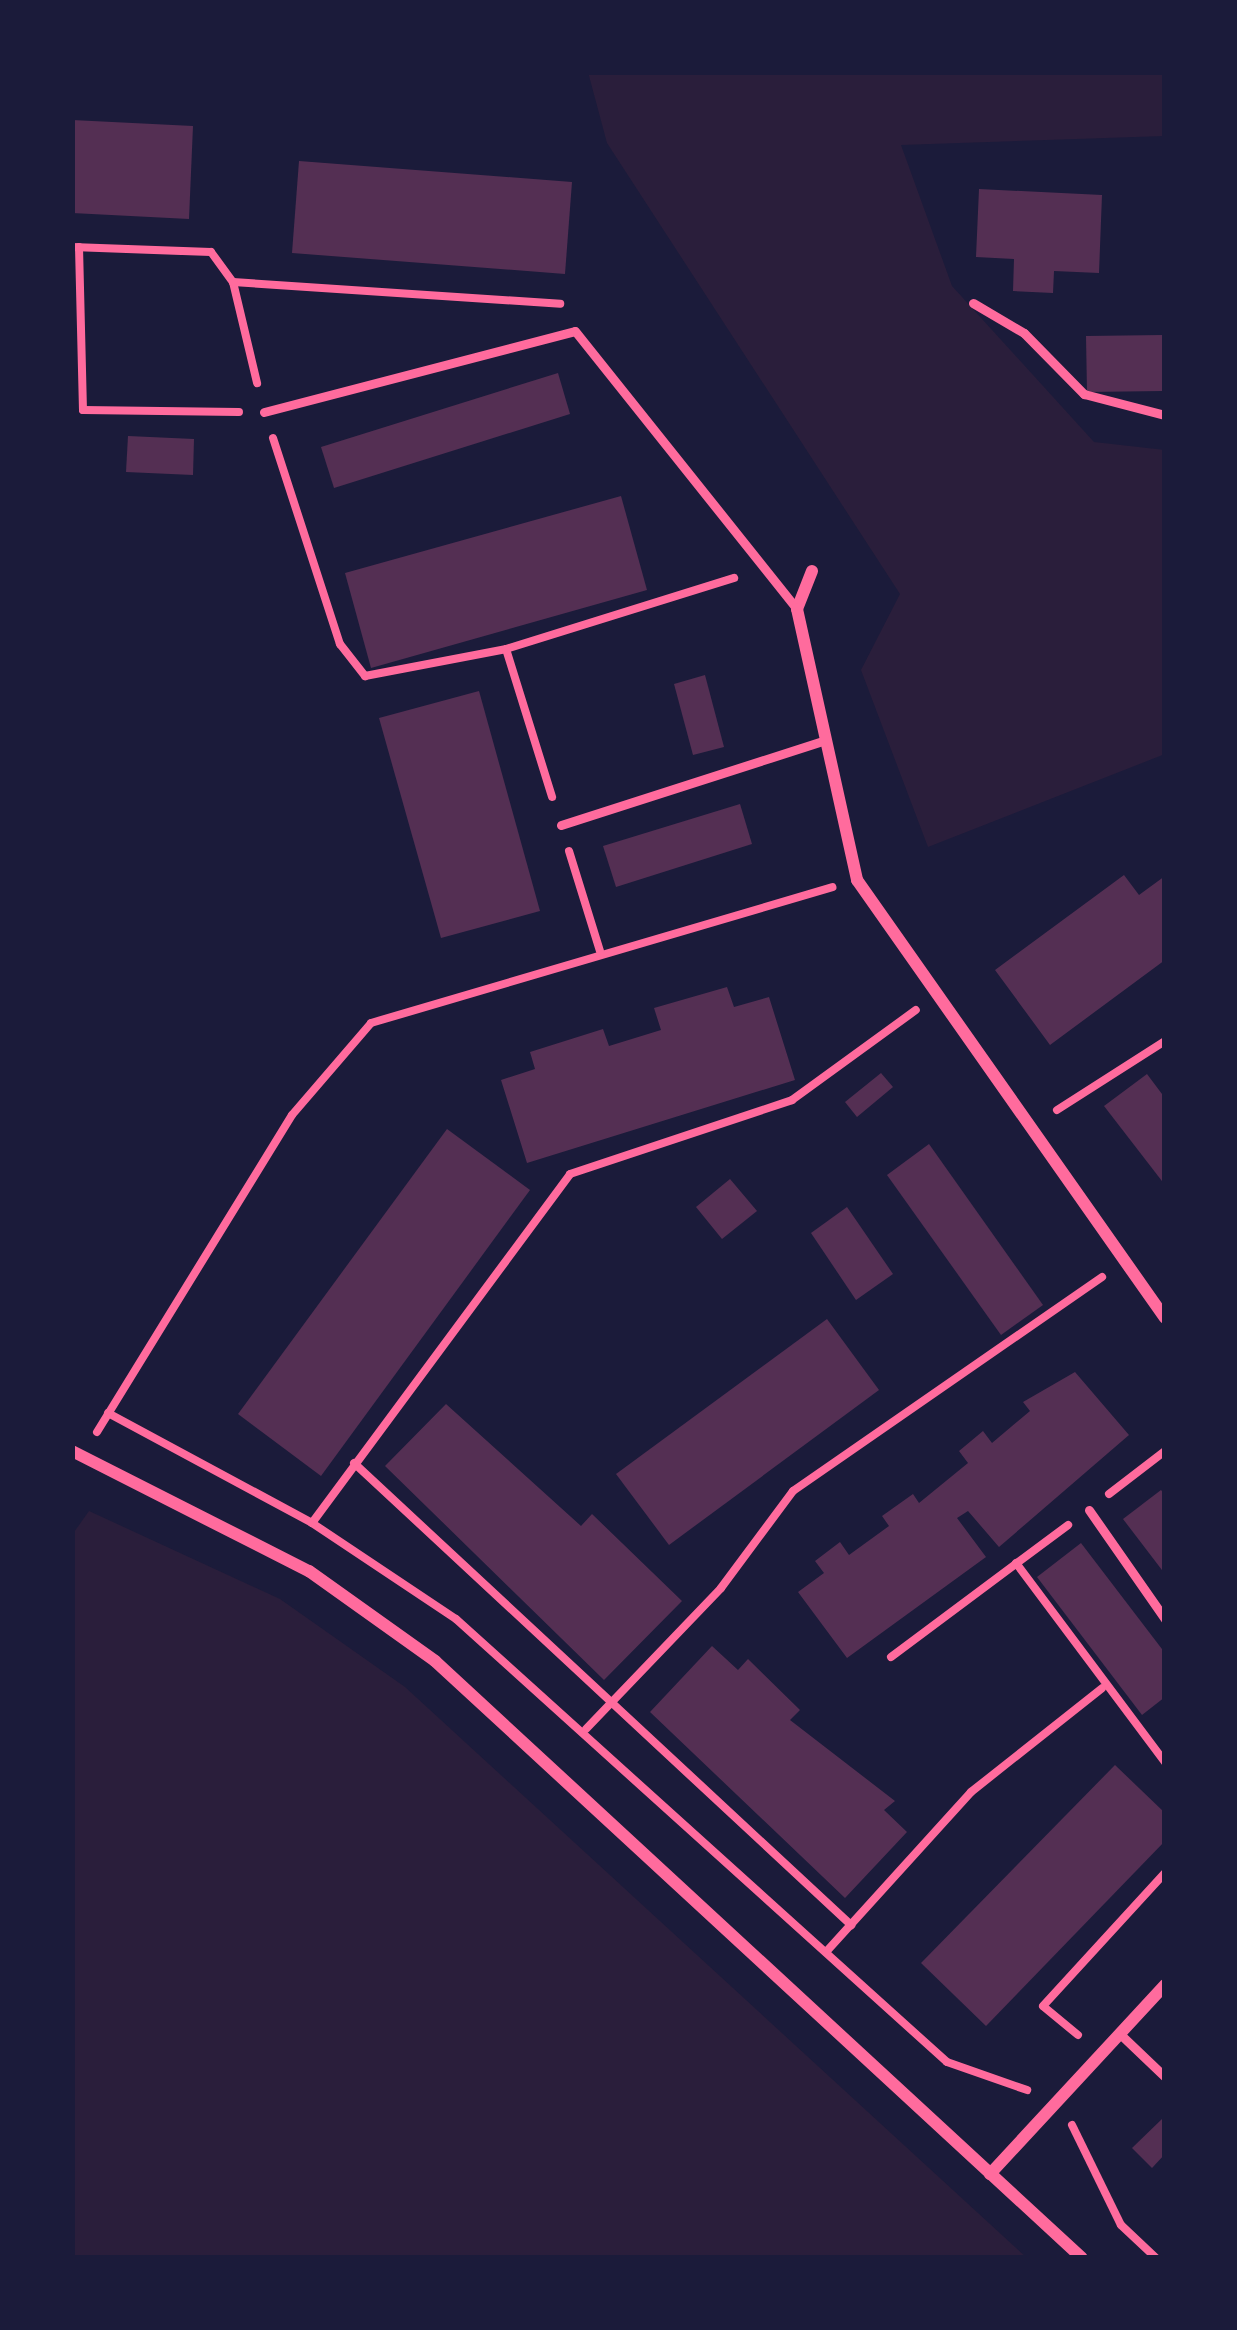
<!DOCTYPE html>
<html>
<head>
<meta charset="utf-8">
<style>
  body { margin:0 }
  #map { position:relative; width:1237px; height:2330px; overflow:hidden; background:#1b1b3a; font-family:Overpass,sans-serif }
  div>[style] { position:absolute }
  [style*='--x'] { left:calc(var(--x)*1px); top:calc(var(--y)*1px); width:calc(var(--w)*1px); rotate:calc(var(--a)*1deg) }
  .green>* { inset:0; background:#2a1e3b }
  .building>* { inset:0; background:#542f53 }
  .path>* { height:8px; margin:-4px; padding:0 4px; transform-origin:4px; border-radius:4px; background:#ff6b9d }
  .service>* { height:9px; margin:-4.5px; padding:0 4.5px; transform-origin:4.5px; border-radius:4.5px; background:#ff6b9d }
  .minor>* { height:12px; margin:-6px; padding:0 6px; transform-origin:6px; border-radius:6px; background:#ff6b9d }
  span { translate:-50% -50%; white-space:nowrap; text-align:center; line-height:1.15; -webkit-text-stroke:12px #1b1b3a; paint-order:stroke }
  .frame { position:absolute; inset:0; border:75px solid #1b1b3a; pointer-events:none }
</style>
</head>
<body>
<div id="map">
  <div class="green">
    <i style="clip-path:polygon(588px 72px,1165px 72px,1165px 136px,901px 145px,952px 286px,1094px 442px,1165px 450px,1165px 754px,928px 847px,861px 670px,900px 594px,607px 143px)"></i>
    <i style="clip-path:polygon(89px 1511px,280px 1599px,405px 1687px,1027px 2258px,72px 2258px,72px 1535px)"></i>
  </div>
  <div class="building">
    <i style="clip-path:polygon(72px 120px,193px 126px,189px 219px,72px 213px)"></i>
    <i style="clip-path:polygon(299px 161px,572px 182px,565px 274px,292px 253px)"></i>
    <i style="clip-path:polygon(979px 189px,1102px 195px,1099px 273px,1054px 271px,1053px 293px,1013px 291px,1014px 259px,976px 257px)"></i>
    <i style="clip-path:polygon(1163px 335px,1163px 391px,1087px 392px,1086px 336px)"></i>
    <i style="clip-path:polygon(558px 373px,570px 414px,334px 488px,321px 447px)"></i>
    <i style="clip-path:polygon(128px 436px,194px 439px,193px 475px,126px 472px)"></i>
    <i style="clip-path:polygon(621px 496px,647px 590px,371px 668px,345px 573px)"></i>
    <i style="clip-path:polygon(705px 675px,724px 747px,693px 755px,674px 684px)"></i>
    <i style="clip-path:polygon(479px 691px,540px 911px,441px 938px,379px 718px)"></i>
    <i style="clip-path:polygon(740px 804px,752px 844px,616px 887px,603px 846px)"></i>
    <i style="clip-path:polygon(1124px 875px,1139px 895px,1165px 876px,1165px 960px,1050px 1045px,995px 970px)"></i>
    <i style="clip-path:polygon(727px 987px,734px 1007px,769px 997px,795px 1080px,527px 1163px,501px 1080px,535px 1069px,530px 1052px,603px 1029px,609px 1046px,661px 1030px,654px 1008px)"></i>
    <i style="clip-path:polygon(881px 1073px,893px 1087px,857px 1117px,845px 1102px)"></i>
    <i style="clip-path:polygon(1147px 1074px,1165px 1098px,1165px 1185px,1104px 1106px)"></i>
    <i style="clip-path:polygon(447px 1129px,530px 1190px,321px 1476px,238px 1414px)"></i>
    <i style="clip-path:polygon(929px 1144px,1043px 1305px,1001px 1335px,887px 1175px)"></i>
    <i style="clip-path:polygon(730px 1179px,757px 1211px,722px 1239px,696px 1207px)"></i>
    <i style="clip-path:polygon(847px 1207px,893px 1274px,856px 1300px,811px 1233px)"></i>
    <i style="clip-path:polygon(827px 1319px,879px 1390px,669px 1545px,616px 1474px)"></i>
    <i style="clip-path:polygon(1075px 1372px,1129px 1435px,999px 1547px,968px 1511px,957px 1518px,986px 1557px,847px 1658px,798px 1592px,824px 1573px,815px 1561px,840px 1542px,849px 1555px,889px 1526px,882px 1516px,913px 1494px,919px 1503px,968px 1463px,959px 1451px,983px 1431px,992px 1443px,1030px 1411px,1023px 1402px)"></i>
    <i style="clip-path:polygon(446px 1404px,581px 1526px,592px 1514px,682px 1601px,604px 1680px,385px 1466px)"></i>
    <i style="clip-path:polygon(1161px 1490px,1165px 1495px,1165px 1574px,1123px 1519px)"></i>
    <i style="clip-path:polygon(1081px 1543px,1165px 1653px,1165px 1697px,1142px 1715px,1037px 1577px)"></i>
    <i style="clip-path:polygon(712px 1646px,738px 1670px,748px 1659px,800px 1710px,790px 1720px,895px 1801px,884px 1810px,907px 1832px,845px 1898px,650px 1712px)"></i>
    <i style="clip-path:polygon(1115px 1765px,1165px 1813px,1165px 1841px,986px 2026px,921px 1963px)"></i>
    <i style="clip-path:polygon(1162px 2119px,1165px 2154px,1152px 2168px,1132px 2148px)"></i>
  </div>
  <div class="path">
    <i style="--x:72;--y:247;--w:139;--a:2.1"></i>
    <i style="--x:211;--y:252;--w:37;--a:54"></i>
    <i style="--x:233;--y:282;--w:328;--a:3.8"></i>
    <i style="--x:79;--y:247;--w:163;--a:88.6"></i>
    <i style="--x:83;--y:410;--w:156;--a:0.7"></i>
    <i style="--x:233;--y:282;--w:104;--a:76.6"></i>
    <i style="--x:273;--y:438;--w:217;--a:72"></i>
    <i style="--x:340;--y:644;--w:41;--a:52"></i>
    <i style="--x:365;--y:676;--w:144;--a:-10.8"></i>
    <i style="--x:506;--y:649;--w:239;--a:-17.3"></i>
    <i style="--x:506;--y:649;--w:155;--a:72.7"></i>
    <i style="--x:569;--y:851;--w:105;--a:72.8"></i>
    <i style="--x:1057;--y:1110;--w:128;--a:-32.6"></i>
    <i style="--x:108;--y:1413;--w:232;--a:28.3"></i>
    <i style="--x:312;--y:1523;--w:173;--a:33.7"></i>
    <i style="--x:456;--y:1619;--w:661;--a:42.06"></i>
    <i style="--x:947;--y:2062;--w:85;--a:19.3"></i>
    <i style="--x:97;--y:1432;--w:372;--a:-58.4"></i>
    <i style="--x:292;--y:1115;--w:121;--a:-49.3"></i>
    <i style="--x:371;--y:1023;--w:481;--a:-16.4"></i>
    <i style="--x:354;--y:1463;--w:679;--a:42.91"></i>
    <i style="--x:1109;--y:1494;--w:71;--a:-37.5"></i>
    <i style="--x:312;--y:1523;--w:434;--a:-53.5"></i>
    <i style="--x:570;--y:1174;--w:234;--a:-18.4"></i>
    <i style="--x:792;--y:1100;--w:153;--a:-36"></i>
    <i style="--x:1016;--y:1563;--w:249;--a:53.2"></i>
    <i style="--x:891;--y:1657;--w:221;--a:-36.7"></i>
    <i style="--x:586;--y:1729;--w:195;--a:-46.2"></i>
    <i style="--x:721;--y:1588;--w:121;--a:-53.4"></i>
    <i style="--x:793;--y:1491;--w:376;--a:-34.7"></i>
    <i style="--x:826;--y:1952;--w:216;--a:-47.8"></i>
    <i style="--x:971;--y:1792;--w:167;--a:-38.4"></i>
    <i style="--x:1078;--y:2035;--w:45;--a:-140.4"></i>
    <i style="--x:1043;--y:2006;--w:180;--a:-47.5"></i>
    <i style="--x:1072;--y:2125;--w:111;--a:63.9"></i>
    <i style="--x:1121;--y:2225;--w:48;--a:43.3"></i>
  </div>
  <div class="service">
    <i style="--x:973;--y:303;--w:59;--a:30.5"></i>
    <i style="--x:1024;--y:333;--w:86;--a:45.5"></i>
    <i style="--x:1084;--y:394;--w:84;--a:14.5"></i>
    <i style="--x:264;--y:412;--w:321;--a:-14.6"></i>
    <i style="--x:575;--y:331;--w:356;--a:51.4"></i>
    <i style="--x:561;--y:825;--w:278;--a:-17.8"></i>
    <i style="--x:1089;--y:1510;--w:133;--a:55.1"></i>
    <i style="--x:1120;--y:2034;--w:62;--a:43.7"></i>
  </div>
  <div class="minor">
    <i style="--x:812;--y:571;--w:41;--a:111.5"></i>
    <i style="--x:797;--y:609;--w:278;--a:77.5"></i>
    <i style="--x:857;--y:880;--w:535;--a:54.89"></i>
    <i style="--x:72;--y:1451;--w:266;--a:26.9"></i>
    <i style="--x:309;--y:1571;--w:155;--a:35.5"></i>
    <i style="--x:435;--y:1661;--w:880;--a:42.7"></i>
    <i style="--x:990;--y:2174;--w:258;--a:-47.2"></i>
  </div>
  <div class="frame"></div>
</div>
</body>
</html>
